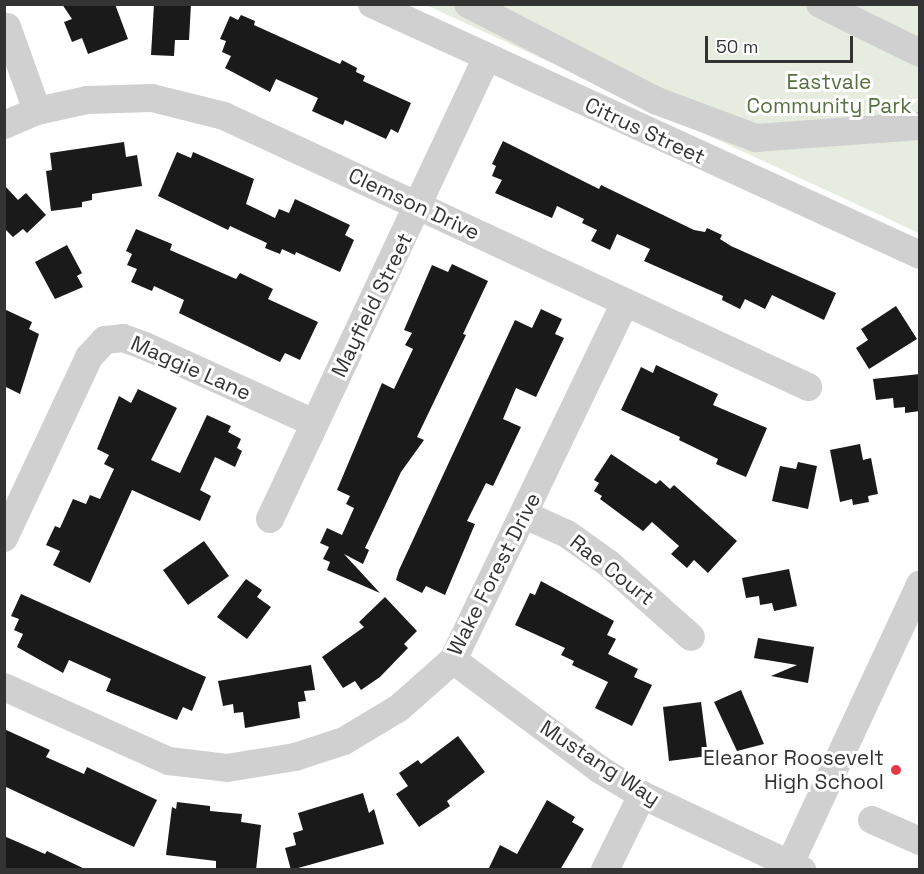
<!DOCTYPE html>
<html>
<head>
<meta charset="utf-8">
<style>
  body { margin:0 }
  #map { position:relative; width:924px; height:874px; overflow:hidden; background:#fff; font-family:"Space Grotesk",sans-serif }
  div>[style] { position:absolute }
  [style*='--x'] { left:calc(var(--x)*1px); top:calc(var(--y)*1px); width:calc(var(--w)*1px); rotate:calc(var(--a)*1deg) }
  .green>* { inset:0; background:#e6ecdf }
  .building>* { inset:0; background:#1a1a1a }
  .minor>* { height:28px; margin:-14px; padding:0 14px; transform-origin:14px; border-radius:14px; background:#d0d0d0 }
  .dots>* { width:16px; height:16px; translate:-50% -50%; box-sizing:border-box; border:3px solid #fff; border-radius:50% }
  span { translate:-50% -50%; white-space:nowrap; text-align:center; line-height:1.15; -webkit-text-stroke:6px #fff; paint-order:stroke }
  .park-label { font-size:21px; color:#56703f }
  .street-label { font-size:21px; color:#333 }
  .poi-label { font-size:21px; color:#333 }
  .right { translate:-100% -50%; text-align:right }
  .frame { position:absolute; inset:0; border:6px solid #333; pointer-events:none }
  .scale { position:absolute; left:705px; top:36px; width:148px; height:27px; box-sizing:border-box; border:3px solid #333; border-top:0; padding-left:8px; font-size:18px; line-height:21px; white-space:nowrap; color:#333; -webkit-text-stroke:4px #fff; paint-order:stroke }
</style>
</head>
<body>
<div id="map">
  <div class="green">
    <i style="clip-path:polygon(426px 5px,919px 5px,919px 233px)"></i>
  </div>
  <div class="building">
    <i style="clip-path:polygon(62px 4px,115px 4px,128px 39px,88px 54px,82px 38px,72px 42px,64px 22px,72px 19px)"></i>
    <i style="clip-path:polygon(154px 4px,191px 4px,189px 40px,175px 40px,174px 56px,151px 55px)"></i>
    <i style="clip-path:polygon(241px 15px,255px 21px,254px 25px,340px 64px,342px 60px,357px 68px,356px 72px,365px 76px,363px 81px,411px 103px,398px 133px,391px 129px,386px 139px,345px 120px,343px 125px,312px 111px,318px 98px,276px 79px,270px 92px,225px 68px,231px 56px,222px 52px,226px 41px,220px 39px,230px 16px,238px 20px)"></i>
    <i style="clip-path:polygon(503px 141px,599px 189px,601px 185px,694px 230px,705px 232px,707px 228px,722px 235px,720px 239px,731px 246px,836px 293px,824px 320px,772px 295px,765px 309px,745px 299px,740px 309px,722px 300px,723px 296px,644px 261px,650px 249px,617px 234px,610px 250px,591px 241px,597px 230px,582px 223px,584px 219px,557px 206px,552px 218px,495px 193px,502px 180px,492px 176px,496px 166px,492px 164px)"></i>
    <i style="clip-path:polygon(124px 142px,126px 157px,137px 155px,142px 186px,92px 194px,92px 200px,82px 202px,82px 207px,51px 211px,46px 171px,52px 170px,50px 153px)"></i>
    <i style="clip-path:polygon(177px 152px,191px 158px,193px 152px,254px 179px,246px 204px,275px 218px,279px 209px,289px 213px,295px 199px,350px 225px,345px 235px,354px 240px,340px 272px,296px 252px,295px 255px,282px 249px,280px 254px,265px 248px,267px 243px,230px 226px,228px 230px,158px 196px)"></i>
    <i style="clip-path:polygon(4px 185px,18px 200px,26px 193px,46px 215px,27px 233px,23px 229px,13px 237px,4px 228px)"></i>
    <i style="clip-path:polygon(136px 229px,172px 244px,170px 250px,236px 279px,240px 273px,273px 289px,268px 299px,318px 322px,300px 360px,285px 353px,280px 362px,179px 313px,184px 300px,154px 286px,152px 291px,131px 282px,137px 269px,127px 265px,132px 254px,126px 251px)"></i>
    <i style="clip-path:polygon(67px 245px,82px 273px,77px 276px,83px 287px,55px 299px,35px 262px)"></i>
    <i style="clip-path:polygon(452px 264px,488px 281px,463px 334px,466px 335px,417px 437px,424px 440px,401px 472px,365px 548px,369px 550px,363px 564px,344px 554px,380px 593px,327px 570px,330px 562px,323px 559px,329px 547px,320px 543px,327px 528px,342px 535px,354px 508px,346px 504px,350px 496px,337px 490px,382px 383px,394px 389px,413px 349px,405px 345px,412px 333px,404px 330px,432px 265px,448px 272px)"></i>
    <i style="clip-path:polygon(896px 306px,917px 339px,869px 369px,856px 348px,868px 340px,861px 329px)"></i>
    <i style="clip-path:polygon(4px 309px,32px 322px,29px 329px,39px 334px,20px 394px,4px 386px)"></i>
    <i style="clip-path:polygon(541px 309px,562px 319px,555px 334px,564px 338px,536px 397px,516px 388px,503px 419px,521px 427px,493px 486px,486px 483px,467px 521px,475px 524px,445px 595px,426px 586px,422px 593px,396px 580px,399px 570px,515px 320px,532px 328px)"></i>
    <i style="clip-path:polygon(656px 365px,718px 394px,713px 405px,767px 428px,746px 477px,716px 464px,718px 459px,679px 440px,680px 437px,621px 410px,641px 367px,653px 373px)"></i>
    <i style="clip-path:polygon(920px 374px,920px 411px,905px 413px,905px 407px,894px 408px,893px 398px,876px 400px,873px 379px)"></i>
    <i style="clip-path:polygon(138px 389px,177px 408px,151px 460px,180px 473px,207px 415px,231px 426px,228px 432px,241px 439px,237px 448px,242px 451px,235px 467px,215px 457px,200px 490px,211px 496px,200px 521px,132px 490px,90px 583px,53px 565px,60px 551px,46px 545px,55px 526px,60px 528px,73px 499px,86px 504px,90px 495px,100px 499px,114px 469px,104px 464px,109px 455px,97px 449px,119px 396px,131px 403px)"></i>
    <i style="clip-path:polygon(860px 444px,863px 460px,871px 458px,878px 494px,868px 496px,869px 502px,853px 505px,852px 499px,840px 502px,830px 450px)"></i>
    <i style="clip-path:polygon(611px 454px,656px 484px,660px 480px,670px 489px,674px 485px,737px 541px,708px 573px,694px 560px,687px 568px,671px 554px,679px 546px,652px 522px,643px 531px,600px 499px,602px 496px,594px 491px,599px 483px,594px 480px)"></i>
    <i style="clip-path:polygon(798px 462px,817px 466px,808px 509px,772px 501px,780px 466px,796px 469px)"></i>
    <i style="clip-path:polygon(204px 541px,229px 576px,188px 605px,163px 570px)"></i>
    <i style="clip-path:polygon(789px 569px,797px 606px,774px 611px,772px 603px,760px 605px,759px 596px,746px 598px,742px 578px)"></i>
    <i style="clip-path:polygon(246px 579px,262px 590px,257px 597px,271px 607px,247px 639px,217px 617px)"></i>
    <i style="clip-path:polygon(541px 581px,614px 621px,607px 635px,616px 639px,608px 654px,638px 669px,634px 677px,652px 685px,632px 726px,595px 708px,608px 682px,572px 665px,574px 661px,561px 655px,565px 648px,515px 625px,530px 593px,535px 595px)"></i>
    <i style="clip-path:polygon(21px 594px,206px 677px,192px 711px,183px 707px,177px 720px,106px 691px,111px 679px,69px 660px,63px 673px,17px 647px,23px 634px,14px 630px,19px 619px,11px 616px)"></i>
    <i style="clip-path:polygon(385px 597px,417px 631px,404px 644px,408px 648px,380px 677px,361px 690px,355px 681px,343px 688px,322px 657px,364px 627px,359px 622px)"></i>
    <i style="clip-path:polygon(758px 638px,814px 647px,808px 683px,771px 676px,797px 665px,754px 658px)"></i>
    <i style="clip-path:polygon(311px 665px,315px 690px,304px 691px,306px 701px,298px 702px,300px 718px,245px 728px,243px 712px,234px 713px,233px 704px,223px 706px,218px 681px)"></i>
    <i style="clip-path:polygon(741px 690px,764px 744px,737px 751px,714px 702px)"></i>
    <i style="clip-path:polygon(701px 702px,708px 756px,669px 761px,663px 707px)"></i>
    <i style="clip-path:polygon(4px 729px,50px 750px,46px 757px,84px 774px,87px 767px,157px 800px,134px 847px,4px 786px)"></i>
    <i style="clip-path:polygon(458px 736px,485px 772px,447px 801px,450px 806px,419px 827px,396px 794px,408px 786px,399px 773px,418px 760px,421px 764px)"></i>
    <i style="clip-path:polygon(363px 793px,369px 813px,374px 809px,384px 844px,291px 870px,285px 848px,296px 845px,293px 833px,303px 830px,298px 813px)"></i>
    <i style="clip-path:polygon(547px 800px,575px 817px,572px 822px,584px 829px,560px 870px,488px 870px,500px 845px,517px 854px)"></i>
    <i style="clip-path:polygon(177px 802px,210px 806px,210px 811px,242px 814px,241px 822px,261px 825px,256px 870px,216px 870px,216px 861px,166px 855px,172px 807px,176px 809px)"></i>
    <i style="clip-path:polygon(4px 836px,45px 854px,47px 851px,87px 870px,4px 870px)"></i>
  </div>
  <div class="minor">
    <i style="--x:372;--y:4;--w:603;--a:24.61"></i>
    <i style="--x:468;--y:4;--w:212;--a:27.2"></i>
    <i style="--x:657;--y:101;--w:106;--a:20.5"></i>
    <i style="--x:756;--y:138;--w:164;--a:-4.2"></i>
    <i style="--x:820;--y:4;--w:111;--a:26.1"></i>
    <i style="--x:7;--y:27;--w:89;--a:70.3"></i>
    <i style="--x:4;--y:125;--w:36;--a:-23"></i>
    <i style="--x:37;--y:111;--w:51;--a:-12.4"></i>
    <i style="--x:87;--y:100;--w:65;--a:-1.8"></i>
    <i style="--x:152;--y:98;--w:74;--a:14"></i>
    <i style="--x:224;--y:116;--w:644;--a:24.89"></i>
    <i style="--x:525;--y:515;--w:46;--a:24.3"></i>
    <i style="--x:567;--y:534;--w:50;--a:35.3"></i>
    <i style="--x:608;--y:563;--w:111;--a:41.7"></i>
    <i style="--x:270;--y:519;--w:510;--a:-64.84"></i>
    <i style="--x:4;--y:538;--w:200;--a:-64.8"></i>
    <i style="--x:89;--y:357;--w:23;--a:-47"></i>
    <i style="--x:105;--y:340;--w:18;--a:-6"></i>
    <i style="--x:123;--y:338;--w:23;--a:20"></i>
    <i style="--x:145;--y:346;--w:186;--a:24.5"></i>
    <i style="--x:453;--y:660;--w:182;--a:36.7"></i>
    <i style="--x:599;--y:769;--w:50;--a:31.2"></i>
    <i style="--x:642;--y:795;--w:177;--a:25.1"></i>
    <i style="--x:4;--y:687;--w:181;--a:24.2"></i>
    <i style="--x:169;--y:761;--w:58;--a:6.9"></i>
    <i style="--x:227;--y:768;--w:69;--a:-9.2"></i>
    <i style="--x:295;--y:757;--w:52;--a:-18.1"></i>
    <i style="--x:344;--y:741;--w:64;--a:-31"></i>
    <i style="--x:399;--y:708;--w:72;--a:-41.6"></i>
    <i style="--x:453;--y:660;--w:397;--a:-64.3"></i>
    <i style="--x:872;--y:820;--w:52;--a:23.6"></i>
    <i style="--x:605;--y:870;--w:84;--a:-63.7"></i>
    <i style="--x:787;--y:870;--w:315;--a:-65"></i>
  </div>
  <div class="dots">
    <i style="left:896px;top:770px;background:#e63946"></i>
  </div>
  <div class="park-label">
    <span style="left:829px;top:94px">Eastvale<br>Community Park</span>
  </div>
  <div class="street-label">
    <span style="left:645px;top:131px;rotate:25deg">Citrus Street</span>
    <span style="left:414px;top:204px;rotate:25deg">Clemson Drive</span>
    <span style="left:372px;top:305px;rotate:-64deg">Mayfield Street</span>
    <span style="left:191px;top:368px;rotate:24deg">Maggie Lane</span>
    <span style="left:612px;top:570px;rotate:38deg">Rae Court</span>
    <span style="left:494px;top:574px;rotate:-63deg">Wake Forest Drive</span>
    <span style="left:600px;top:763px;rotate:33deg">Mustang Way</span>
  </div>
  <div class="poi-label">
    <span class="right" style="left:884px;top:770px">Eleanor Roosevelt<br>High School</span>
  </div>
  <div class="frame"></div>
  <div class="scale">50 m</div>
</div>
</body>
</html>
